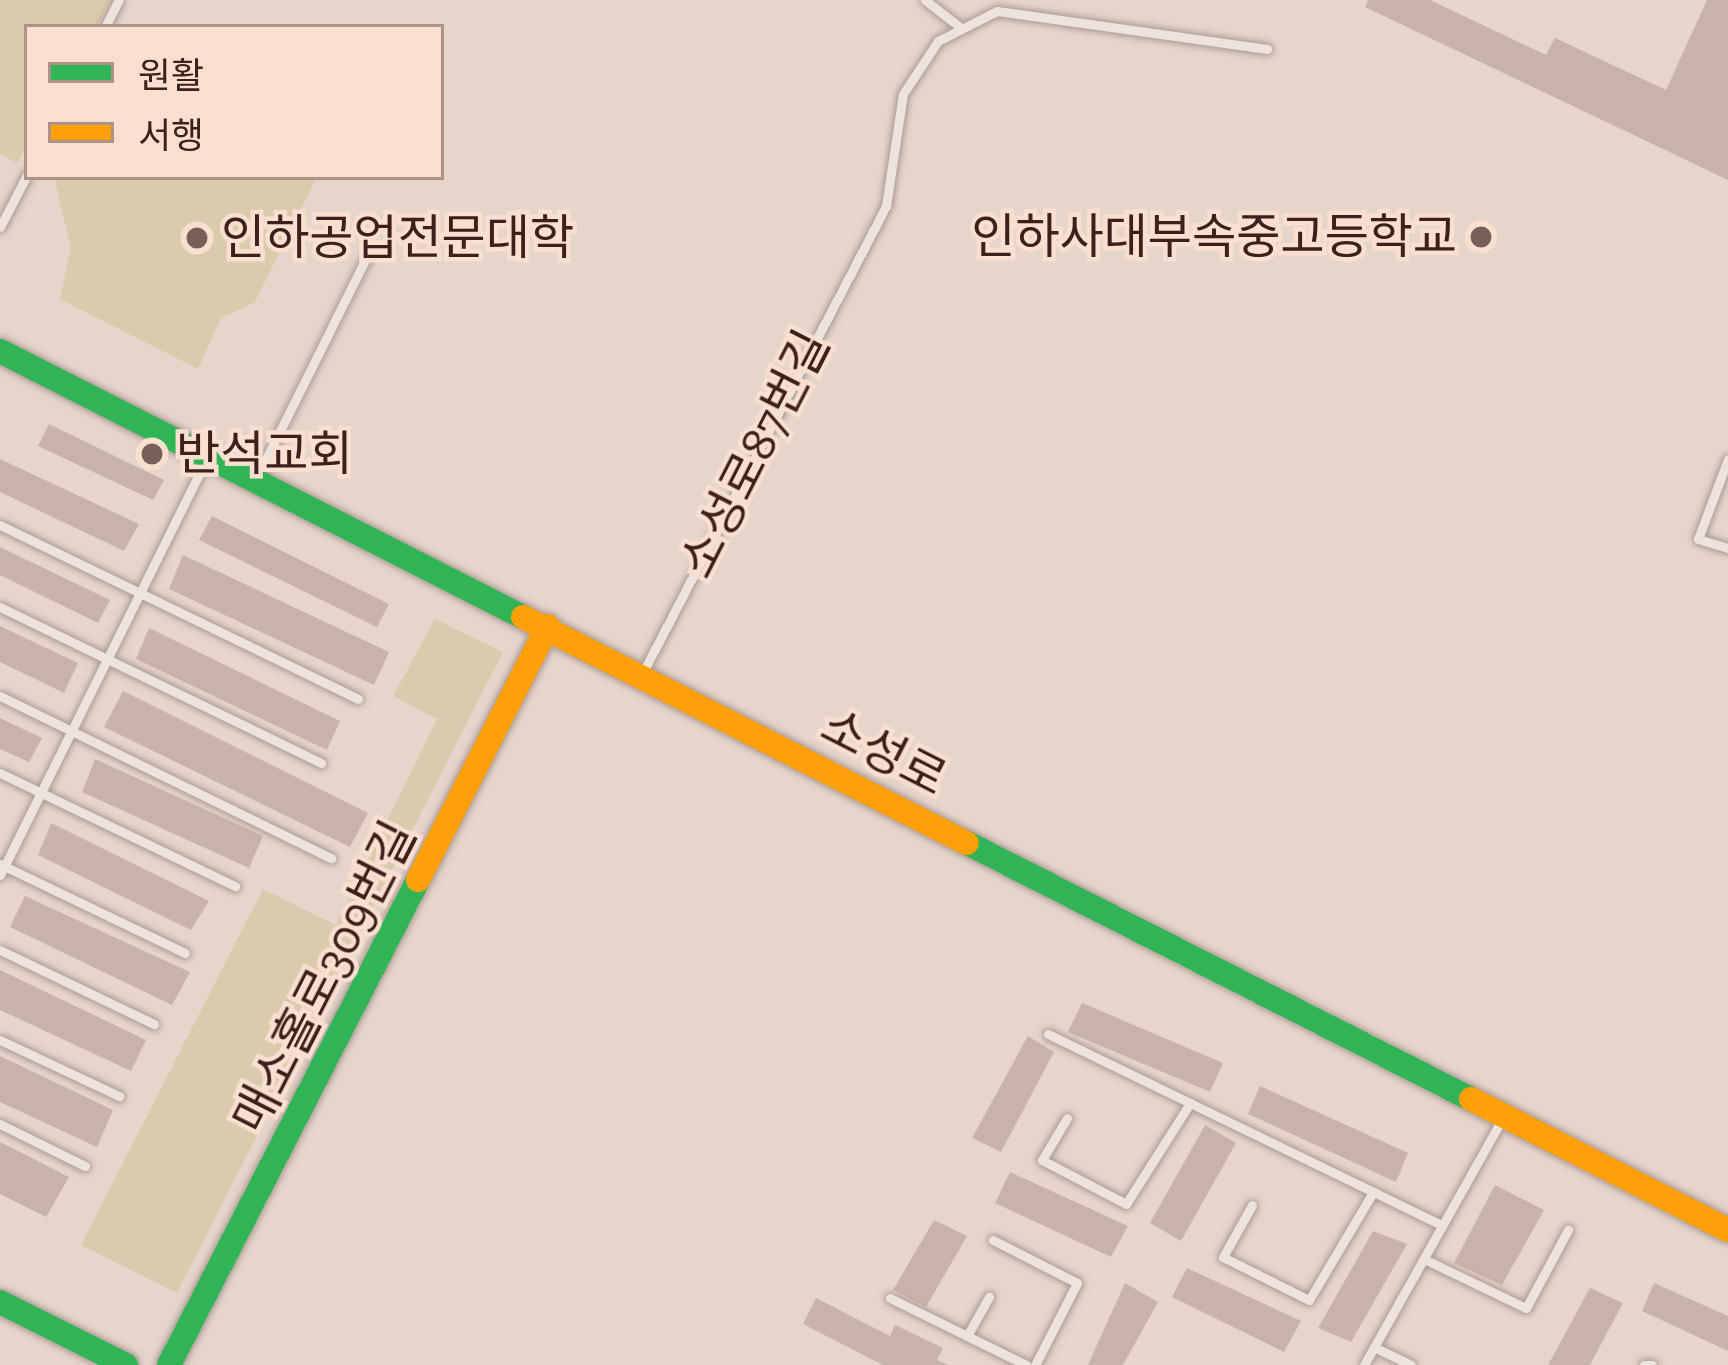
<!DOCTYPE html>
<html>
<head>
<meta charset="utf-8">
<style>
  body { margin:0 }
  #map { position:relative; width:1728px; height:1365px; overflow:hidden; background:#e6d5cb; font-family:"Zilla Slab","Noto Sans KR",serif }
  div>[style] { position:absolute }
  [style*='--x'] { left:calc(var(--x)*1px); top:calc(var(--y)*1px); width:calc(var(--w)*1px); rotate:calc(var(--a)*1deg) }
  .green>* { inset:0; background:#dacbac }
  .building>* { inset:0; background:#cab2ac }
  .roads { filter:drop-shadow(0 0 3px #ab9b95) drop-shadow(0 0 3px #ab9b95) }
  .lane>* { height:9px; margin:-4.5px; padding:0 4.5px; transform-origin:4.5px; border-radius:4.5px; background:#ede3de }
  .fast>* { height:24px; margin:-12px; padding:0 12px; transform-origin:12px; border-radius:12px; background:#30b455 }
  .slow>* { height:24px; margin:-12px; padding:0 12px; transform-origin:12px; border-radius:12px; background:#ff9f0a }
  .dots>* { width:33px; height:33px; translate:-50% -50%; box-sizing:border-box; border:6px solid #f8dfd0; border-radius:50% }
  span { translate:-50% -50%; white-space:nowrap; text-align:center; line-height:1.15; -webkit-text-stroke:9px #f8dfd0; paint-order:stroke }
  .poi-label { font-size:48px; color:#3a211c }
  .right { translate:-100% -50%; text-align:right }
  .left { translate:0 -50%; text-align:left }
  .street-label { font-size:48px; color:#3a211c }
  .legend { position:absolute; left:24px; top:24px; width:420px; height:156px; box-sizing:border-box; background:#f8dfd0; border:3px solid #ac9388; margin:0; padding:15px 21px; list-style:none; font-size:36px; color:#3a211c }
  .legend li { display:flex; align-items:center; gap:24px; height:60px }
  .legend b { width:60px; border:3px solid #ac9388 }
</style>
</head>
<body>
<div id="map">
  <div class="green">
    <i style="clip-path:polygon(0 0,112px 0,96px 27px,27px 27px,27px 146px,17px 163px,0 154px)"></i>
    <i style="clip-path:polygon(54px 177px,317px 177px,255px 302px,221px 318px,198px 369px,60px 299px,71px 248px)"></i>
    <i style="clip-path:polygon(435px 619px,503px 652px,177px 1293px,81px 1245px,263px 889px,336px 925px,437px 719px,393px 696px)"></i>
  </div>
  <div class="building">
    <i style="clip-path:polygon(1368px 0,1430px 0,1546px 55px,1555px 38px,1666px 90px,1707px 0,1728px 0,1728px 180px,1365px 7px)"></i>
    <i style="clip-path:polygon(49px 424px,164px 480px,153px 500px,38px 446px)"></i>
    <i style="clip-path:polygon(0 459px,139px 524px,124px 551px,0 492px)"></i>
    <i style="clip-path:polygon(212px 516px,389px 604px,377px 627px,199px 540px)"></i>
    <i style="clip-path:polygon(0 547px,110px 600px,98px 623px,0 575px)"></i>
    <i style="clip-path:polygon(183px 555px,389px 652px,374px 685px,169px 589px)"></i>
    <i style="clip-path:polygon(0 626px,78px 663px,64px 693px,0 662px)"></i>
    <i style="clip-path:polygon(149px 628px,340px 721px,327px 750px,136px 659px)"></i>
    <i style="clip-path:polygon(123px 691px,368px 813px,350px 847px,104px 727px)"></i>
    <i style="clip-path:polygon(0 718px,42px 738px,29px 762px,0 749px)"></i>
    <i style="clip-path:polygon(95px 759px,263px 836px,249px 868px,82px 792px)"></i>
    <i style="clip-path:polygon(51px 823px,209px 901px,191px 930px,38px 855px)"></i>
    <i style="clip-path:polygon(25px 896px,190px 972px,172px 1005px,10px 927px)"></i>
    <i style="clip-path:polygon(0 970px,146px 1040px,131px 1071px,0 1010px)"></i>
    <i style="clip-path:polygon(1082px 1003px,1223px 1063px,1210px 1092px,1068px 1032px)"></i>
    <i style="clip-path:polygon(1028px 1036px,1054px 1052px,1001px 1152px,972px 1138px)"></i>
    <i style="clip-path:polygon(0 1056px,113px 1110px,97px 1147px,0 1102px)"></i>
    <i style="clip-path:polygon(1260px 1086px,1408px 1153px,1396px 1182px,1248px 1114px)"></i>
    <i style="clip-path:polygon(1205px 1125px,1236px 1143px,1181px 1241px,1150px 1223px)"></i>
    <i style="clip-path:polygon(0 1142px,69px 1177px,46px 1217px,0 1194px)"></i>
    <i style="clip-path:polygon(1010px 1172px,1128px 1226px,1111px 1257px,995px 1203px)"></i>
    <i style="clip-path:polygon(1495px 1185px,1544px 1210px,1502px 1285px,1454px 1263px)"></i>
    <i style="clip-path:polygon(934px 1220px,967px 1236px,926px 1307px,893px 1290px)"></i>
    <i style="clip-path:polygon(1373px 1231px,1407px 1244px,1351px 1342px,1318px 1328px)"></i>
    <i style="clip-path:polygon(1187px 1268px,1301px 1321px,1284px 1352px,1172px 1297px)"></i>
    <i style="clip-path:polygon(1125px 1283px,1158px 1302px,1123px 1365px,1088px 1365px)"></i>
    <i style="clip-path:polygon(1654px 1283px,1728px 1316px,1728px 1351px,1642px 1311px)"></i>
    <i style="clip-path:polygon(1590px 1288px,1623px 1303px,1590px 1365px,1548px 1365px)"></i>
    <i style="clip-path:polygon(816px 1298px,890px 1336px,895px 1325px,943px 1348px,937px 1360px,948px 1365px,883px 1365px,803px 1324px)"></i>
  </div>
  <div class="roads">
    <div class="lane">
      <i style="--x:925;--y:0;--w:46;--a:37.9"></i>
      <i style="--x:105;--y:27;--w:30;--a:-63"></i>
      <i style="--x:0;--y:227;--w:59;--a:-62.6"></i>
      <i style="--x:1728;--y:459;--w:85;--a:110.6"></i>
      <i style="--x:1698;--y:539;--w:31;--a:17"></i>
      <i style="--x:256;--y:479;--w:251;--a:-63.5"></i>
      <i style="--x:0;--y:525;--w:398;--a:25.9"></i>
      <i style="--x:0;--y:607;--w:357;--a:25.9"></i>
      <i style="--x:642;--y:674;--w:528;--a:-62.46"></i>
      <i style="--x:886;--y:206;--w:113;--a:-81.4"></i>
      <i style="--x:903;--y:94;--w:64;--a:-56.6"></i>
      <i style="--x:938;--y:41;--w:66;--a:-27"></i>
      <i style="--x:997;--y:11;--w:273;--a:8"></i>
      <i style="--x:0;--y:696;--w:369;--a:26.1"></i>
      <i style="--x:0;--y:773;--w:261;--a:25.7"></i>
      <i style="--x:0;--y:864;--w:205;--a:25.7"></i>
      <i style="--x:0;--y:875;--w:463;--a:-63.6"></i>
      <i style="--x:0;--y:950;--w:171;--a:25.7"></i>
      <i style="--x:1048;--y:1034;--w:438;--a:25.9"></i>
      <i style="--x:0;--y:1040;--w:132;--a:25.2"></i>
      <i style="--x:1067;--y:1118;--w:49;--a:120.8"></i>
      <i style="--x:1042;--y:1160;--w:95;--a:27.6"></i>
      <i style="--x:1126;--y:1204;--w:120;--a:-57.6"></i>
      <i style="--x:0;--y:1124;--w:95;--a:26.3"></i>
      <i style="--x:1252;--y:1205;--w:60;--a:119.1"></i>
      <i style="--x:1223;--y:1257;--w:96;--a:26.6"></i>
      <i style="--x:1309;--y:1300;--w:126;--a:-59.3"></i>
      <i style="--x:993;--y:1240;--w:94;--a:27.1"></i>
      <i style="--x:1077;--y:1283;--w:92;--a:117.1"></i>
      <i style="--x:1424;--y:1259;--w:113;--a:25.7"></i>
      <i style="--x:1526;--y:1308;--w:89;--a:-61.7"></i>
      <i style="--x:890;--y:1298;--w:152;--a:26.2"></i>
      <i style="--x:967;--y:1336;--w:45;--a:-60.6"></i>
      <i style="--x:1374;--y:1347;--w:41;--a:25.9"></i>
      <i style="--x:1364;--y:1365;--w:286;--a:-60.7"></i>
      <i style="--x:1644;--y:1365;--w:8;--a:0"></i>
    </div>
    <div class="fast">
      <i style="--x:0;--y:351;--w:587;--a:26.96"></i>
      <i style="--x:967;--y:843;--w:565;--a:26.93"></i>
      <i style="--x:0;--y:1302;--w:141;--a:26.6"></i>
      <i style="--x:169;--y:1365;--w:545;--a:-62.82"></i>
    </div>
    <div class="slow">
      <i style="--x:523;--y:617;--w:498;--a:27"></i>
      <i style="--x:418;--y:880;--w:285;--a:-62.9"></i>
      <i style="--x:1471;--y:1099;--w:288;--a:27"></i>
    </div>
  </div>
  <div class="dots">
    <i style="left:1481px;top:237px;background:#766059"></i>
    <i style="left:197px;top:238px;background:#766059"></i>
    <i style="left:152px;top:454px;background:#766059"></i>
  </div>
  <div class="poi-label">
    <span class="right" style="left:1457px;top:237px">인하사대부속중고등학교</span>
    <span class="left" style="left:221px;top:238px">인하공업전문대학</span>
    <span class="left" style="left:176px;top:454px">반석교회</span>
  </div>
  <div class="street-label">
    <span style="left:754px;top:454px;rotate:-63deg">소성로87번길</span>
    <span style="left:884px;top:752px;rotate:27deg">소성로</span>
    <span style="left:324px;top:977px;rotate:-63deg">매소홀로309번길</span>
  </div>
  <ul class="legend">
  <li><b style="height:15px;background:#30b455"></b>원활</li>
  <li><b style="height:15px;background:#ff9f0a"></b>서행</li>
  </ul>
</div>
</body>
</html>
